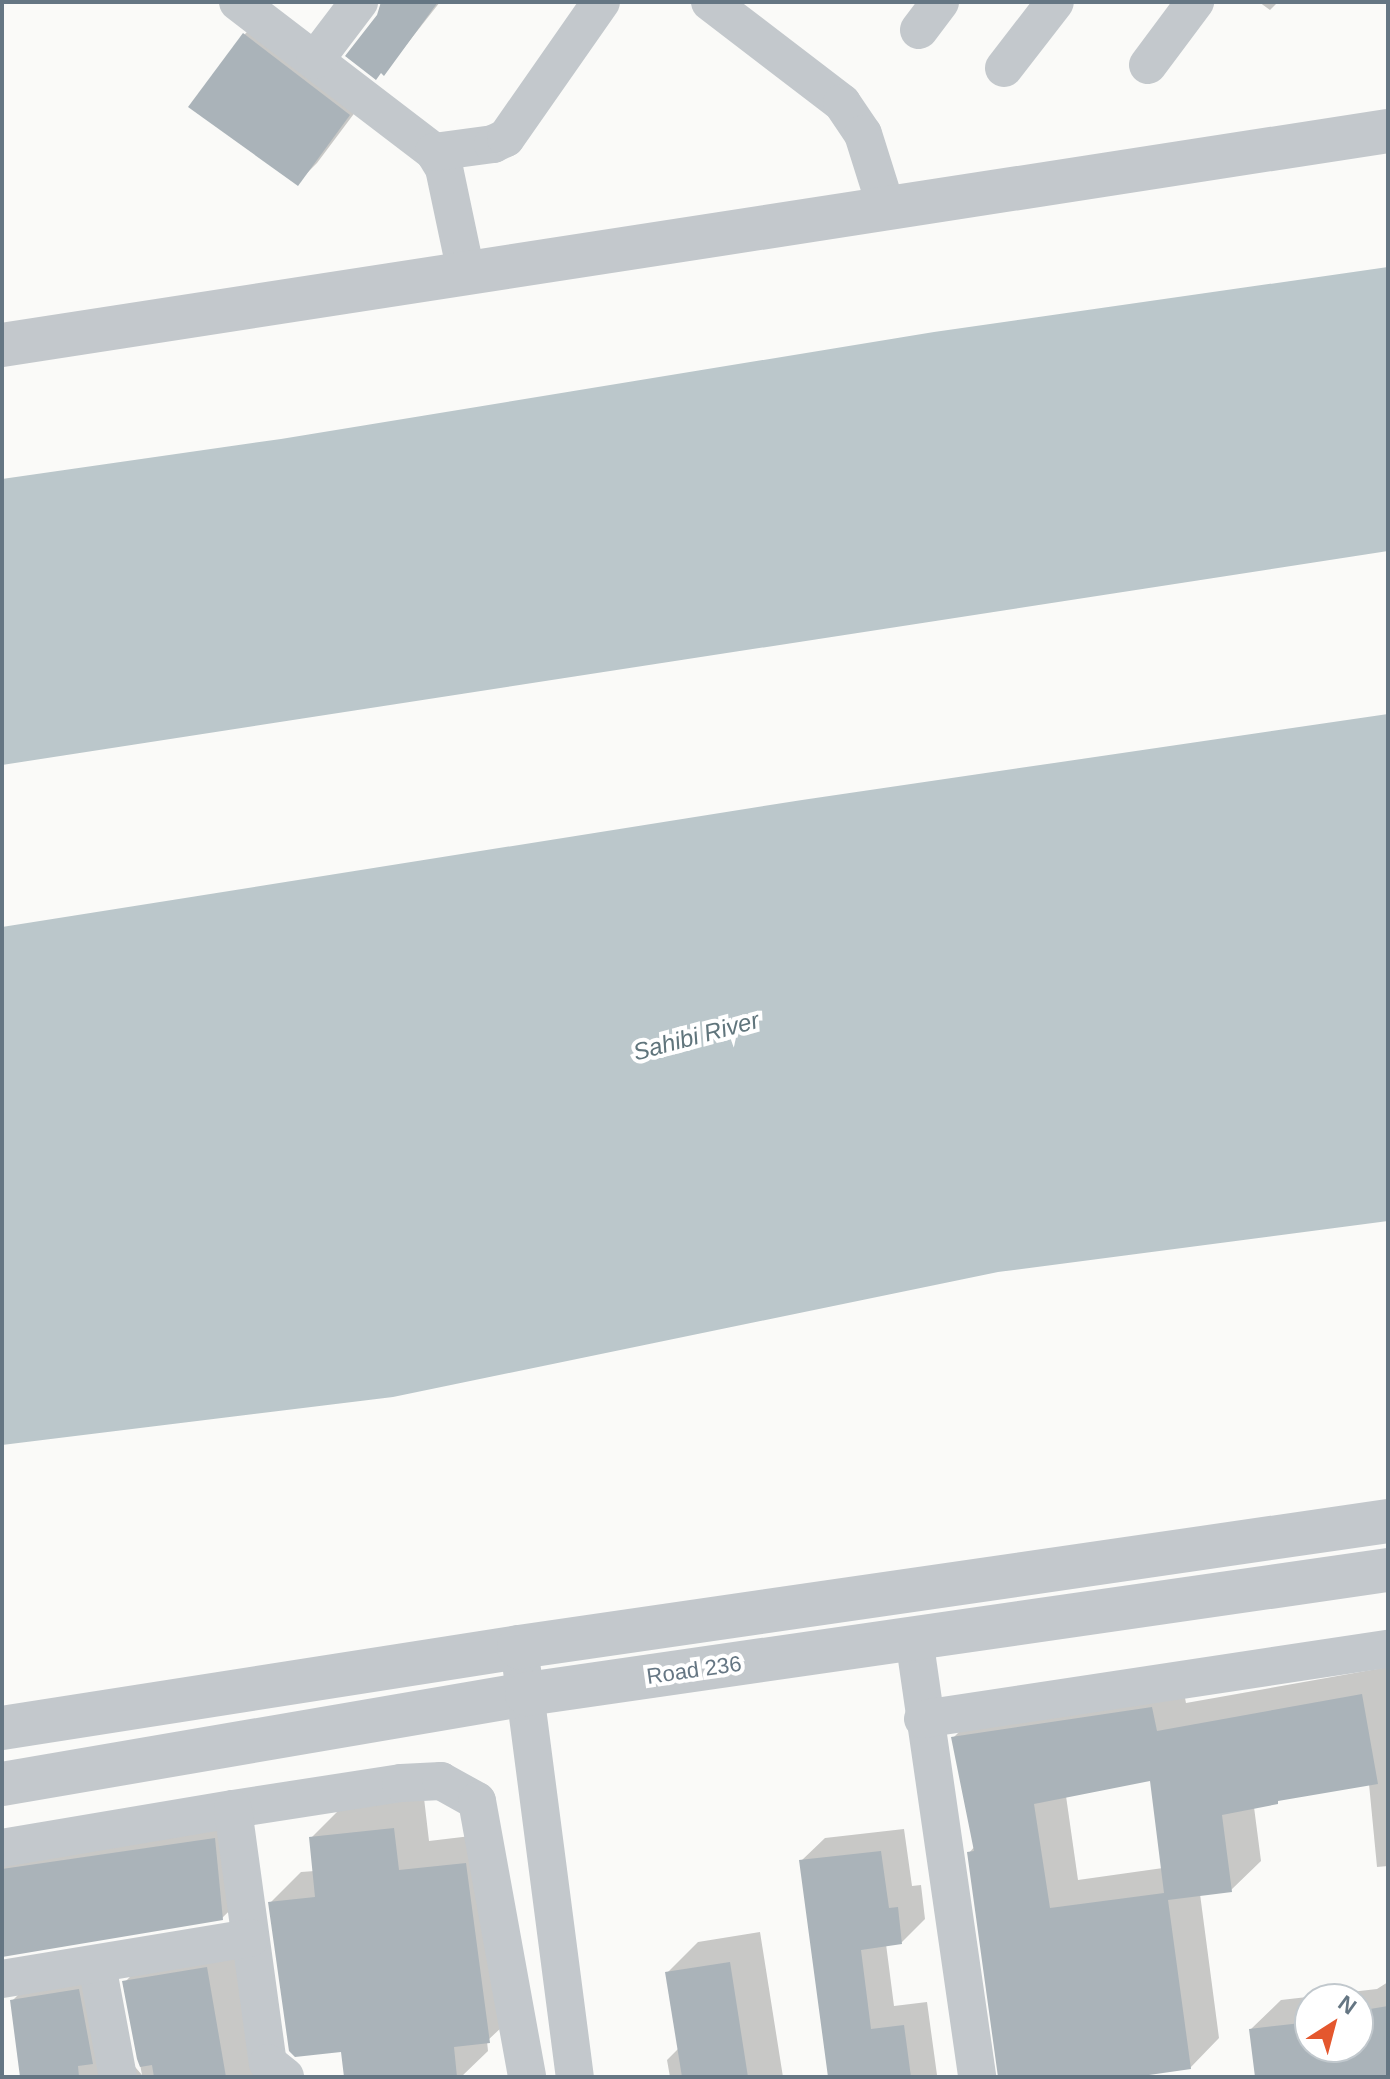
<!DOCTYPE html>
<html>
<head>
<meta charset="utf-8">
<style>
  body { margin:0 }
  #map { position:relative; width:1390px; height:2079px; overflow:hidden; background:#fafaf8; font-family:Arial,sans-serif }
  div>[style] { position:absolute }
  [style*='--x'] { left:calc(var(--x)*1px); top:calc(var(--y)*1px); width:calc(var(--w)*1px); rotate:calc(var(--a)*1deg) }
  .water>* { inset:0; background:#bbc7cb }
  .shadow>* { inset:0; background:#0003 }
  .building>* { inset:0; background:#aab3b9 }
  .minor>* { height:38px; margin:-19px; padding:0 19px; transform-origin:19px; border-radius:19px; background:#c3c8cc }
  .tertiary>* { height:44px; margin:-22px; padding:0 22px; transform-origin:22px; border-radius:22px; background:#c3c8cc }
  span { translate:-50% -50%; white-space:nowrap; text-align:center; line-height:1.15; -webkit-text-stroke:8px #fff; paint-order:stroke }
  .street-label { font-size:22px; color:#657683 }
  .water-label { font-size:24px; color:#60757c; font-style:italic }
  .frame { position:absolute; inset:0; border:4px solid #657683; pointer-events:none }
  .north { position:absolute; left:1294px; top:1983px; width:80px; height:80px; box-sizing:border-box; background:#fff; border:2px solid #c1c8cd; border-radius:50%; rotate:36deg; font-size:22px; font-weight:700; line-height:32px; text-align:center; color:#657683 }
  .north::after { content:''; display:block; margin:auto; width:28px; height:36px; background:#e4572e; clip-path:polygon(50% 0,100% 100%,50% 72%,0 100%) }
</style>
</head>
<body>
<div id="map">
  <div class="water">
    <i style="clip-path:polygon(1388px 267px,1388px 551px,2px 765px,2px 479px,281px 439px,934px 332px)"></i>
    <i style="clip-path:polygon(1388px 714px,1388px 1221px,998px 1272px,393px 1397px,2px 1445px,2px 927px,802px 800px)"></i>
  </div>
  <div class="shadow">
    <i style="clip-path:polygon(381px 2px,440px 2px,384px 73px,378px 16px)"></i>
    <i style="clip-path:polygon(1259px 2px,1278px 2px,1270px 10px)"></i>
    <i style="clip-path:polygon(264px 15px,368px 95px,317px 163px,297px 183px,244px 35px)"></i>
    <i style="clip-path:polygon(evenodd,1388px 1667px,1388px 1866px,1377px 1867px,1369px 1784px,1281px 1798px,1254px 1807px,1261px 1861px,1231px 1890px,1200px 1894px,1219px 2038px,1190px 2068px,1120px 2077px,999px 2077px,969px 1853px,975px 1846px,953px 1738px,983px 1708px,1181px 1678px,1186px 1703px,1388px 1667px,1152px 1779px,1163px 1868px,1078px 1880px,1066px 1796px,1152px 1779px)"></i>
    <i style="clip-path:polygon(424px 1798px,429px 1841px,496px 1833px,519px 2011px,487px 2041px,488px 2051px,461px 2077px,346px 2077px,343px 2050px,270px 1903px,301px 1872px,315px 1871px,311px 1838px,342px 1807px)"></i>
    <i style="clip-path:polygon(242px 1811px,251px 1890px,222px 1918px,2px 1955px,2px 1847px)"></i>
    <i style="clip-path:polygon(904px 1829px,912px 1886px,921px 1885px,925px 1919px,902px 1942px,886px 1944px,894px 2006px,927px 2002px,937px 2075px,830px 2077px,801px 1861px,825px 1838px)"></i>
    <i style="clip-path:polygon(760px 1932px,783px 2077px,670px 2077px,667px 2060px,679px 2048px,667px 1973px,698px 1942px)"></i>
    <i style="clip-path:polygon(234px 1941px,257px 2077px,22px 2077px,12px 2001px,40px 1973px,106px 1962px,124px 2054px,142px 2075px,125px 1982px,152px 1954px)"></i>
    <i style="clip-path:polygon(evenodd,1388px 1982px,1388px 2077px,1327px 2077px,1255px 2059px,1251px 2029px,1281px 2000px,1377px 1989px,1388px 1982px,1310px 1999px,1358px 1999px,1358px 2047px,1310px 2047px,1310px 1999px)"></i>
  </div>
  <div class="building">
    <i style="clip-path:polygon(381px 2px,438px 2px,384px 76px,381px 73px,376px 80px,345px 56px,377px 15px)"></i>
    <i style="clip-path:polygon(243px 33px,350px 115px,298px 186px,188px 107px)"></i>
    <i style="clip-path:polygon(evenodd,1362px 1694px,1378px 1784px,1278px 1801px,1278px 1804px,1222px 1815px,1232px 1892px,1168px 1900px,1191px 2069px,1135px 2077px,998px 2077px,967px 1852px,974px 1851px,951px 1737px,1152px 1707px,1157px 1731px,1362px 1694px,1150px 1781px,1164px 1893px,1050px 1908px,1034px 1804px,1150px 1781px)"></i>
    <i style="clip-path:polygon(394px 1828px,399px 1870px,466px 1863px,490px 2043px,454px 2047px,457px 2077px,344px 2077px,341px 2052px,295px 2057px,289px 2051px,268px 1902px,315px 1897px,309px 1837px)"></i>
    <i style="clip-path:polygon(215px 1838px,223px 1920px,2px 1957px,2px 1869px)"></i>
    <i style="clip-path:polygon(881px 1851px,889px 1908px,898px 1907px,902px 1944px,861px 1950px,871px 2029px,904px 2025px,911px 2077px,828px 2077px,799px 1860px)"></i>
    <i style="clip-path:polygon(730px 1962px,748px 2077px,682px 2077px,665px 1972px)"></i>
    <i style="clip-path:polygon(207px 1967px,226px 2077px,154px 2077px,152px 2065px,140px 2067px,137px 2059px,122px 1981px)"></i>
    <i style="clip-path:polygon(79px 1989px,93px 2064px,78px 2066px,79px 2077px,20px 2077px,10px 2000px)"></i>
    <i style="clip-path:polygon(1388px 2006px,1388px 2077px,1255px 2077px,1249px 2029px,1310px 2022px,1310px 2047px,1358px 2047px,1358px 2011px)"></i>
  </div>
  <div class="minor">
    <i style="--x:238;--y:2;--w:247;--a:37.4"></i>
    <i style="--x:434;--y:152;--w:19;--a:58"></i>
    <i style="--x:444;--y:168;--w:106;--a:78.1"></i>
    <i style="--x:710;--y:2;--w:166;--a:37.4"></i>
    <i style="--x:842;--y:103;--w:37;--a:56"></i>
    <i style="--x:863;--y:134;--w:77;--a:72.5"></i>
    <i style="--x:919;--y:30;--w:35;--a:-53"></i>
    <i style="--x:315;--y:60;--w:73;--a:-52.8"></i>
    <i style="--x:1148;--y:65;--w:79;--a:-53.3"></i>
    <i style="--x:1004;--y:68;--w:83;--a:-52.3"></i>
    <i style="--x:434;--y:152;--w:60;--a:-7.7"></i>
    <i style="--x:493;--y:144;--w:14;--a:-25"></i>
    <i style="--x:506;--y:138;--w:166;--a:-55.1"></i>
    <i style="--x:914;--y:1638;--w:443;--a:81.8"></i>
    <i style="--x:519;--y:1647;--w:434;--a:82.6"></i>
    <i style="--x:923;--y:1719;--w:470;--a:-8.6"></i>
    <i style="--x:233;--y:1809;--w:170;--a:-8.8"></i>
    <i style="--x:401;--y:1783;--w:40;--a:-2.9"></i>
    <i style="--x:441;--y:1781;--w:41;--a:29.1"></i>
    <i style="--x:477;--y:1801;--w:280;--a:79.7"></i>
    <i style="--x:2;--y:1848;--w:234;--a:-9.6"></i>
    <i style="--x:233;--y:1809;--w:256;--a:82.2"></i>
    <i style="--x:268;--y:2063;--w:22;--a:39"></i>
    <i style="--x:97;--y:1965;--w:114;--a:79.4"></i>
    <i style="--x:2;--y:1979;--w:251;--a:-9.4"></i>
  </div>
  <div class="tertiary">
    <i style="--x:2;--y:345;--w:1402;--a:-8.78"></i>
    <i style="--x:2;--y:1728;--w:523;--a:-8.9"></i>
    <i style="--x:519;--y:1647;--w:878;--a:-8.25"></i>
    <i style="--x:2;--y:1784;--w:533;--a:-9.73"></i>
    <i style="--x:527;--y:1694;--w:870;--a:-8.2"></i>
  </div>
  <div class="street-label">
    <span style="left:694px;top:1670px;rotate:-8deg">Road 236</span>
  </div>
  <div class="water-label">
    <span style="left:696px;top:1036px;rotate:-15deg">Sahibi River</span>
  </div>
  <div class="frame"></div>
  <div class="north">N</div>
</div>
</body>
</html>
